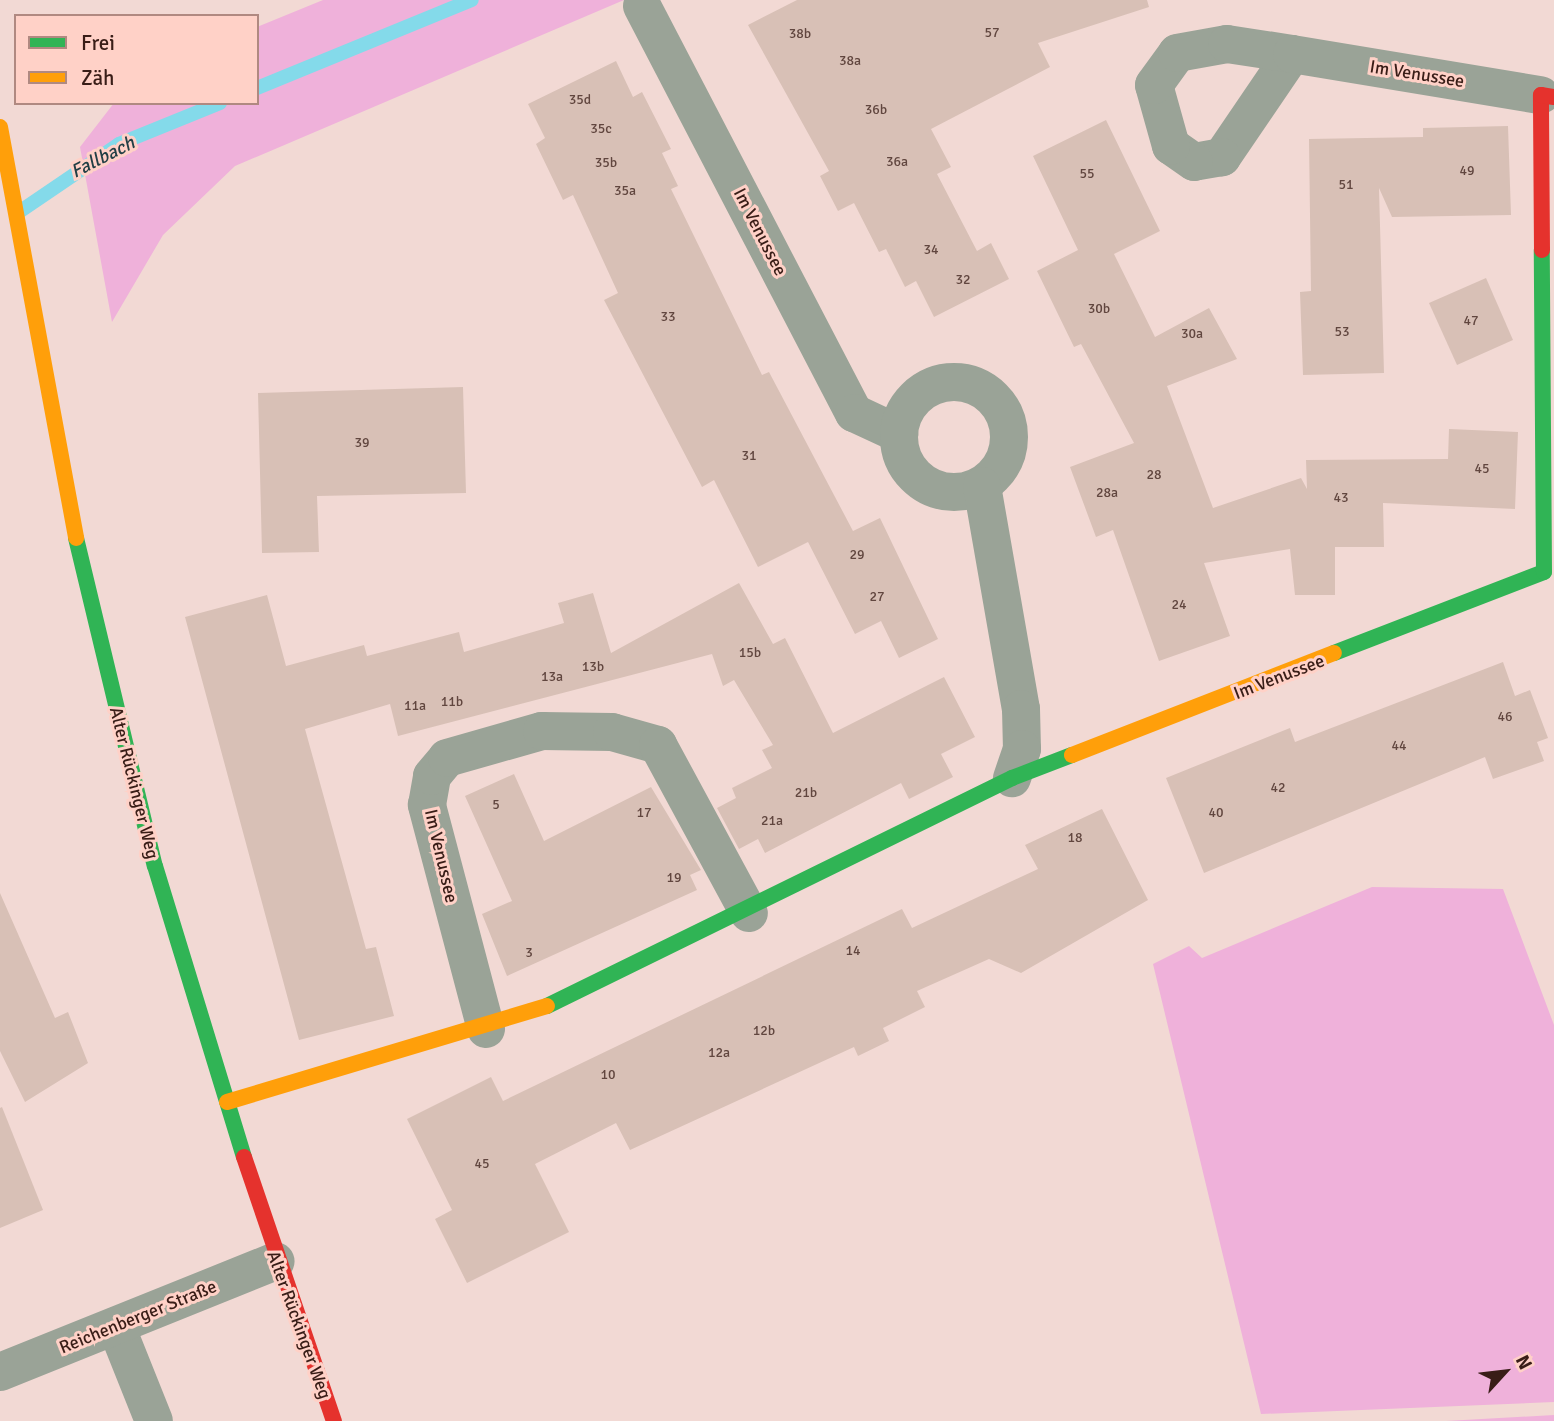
<!DOCTYPE html>
<html>
<head>
<meta charset="utf-8">
<style>
  body { margin:0 }
  #map { position:relative; width:1554px; height:1421px; overflow:hidden; background:#f2d9d4; font-family:Signika,sans-serif }
  div>[style] { position:absolute }
  [style*='--x'] { left:calc(var(--x)*1px); top:calc(var(--y)*1px); width:calc(var(--w)*1px); rotate:calc(var(--a)*1deg) }
  .green>* { inset:0; background:#efb1da }
  .stream>* { height:14px; margin:-7px; padding:0 7px; transform-origin:7px; border-radius:7px; background:#84daea }
  .building>* { inset:0; background:#d8c0b6 }
  .street>* { height:38px; margin:-19px; padding:0 19px; transform-origin:19px; border-radius:19px; background:#9aa397 }
  .street>.ring { margin:-19px; padding:0; box-sizing:content-box; background:none; border:38px solid #9aa397; border-radius:50% }
  .fast>* { height:16px; margin:-8px; padding:0 8px; transform-origin:8px; border-radius:8px; background:#30b455 }
  .slow>* { height:16px; margin:-8px; padding:0 8px; transform-origin:8px; border-radius:8px; background:#ff9f0a }
  .jam>* { height:16px; margin:-8px; padding:0 8px; transform-origin:8px; border-radius:8px; background:#e5322d }
  span { translate:-50% -50%; white-space:nowrap; text-align:center; line-height:1.15; -webkit-text-stroke:6px #ffd1c7; paint-order:stroke }
  .number-label { font-size:14px; color:#61463f }
  .number-label span { -webkit-text-stroke-width:0 }
  .street-label { font-size:18px; color:#391d17 }
  .water-label { font-size:19px; color:#223f45; font-style:italic }
  .legend { position:absolute; left:14px; top:14px; width:245px; height:91px; box-sizing:border-box; background:#ffd1c7; border:2px solid #b08981; margin:0; padding:9px 12px; list-style:none; font-size:21px; color:#391d17 }
  .legend li { display:flex; align-items:center; gap:14px; height:35px }
  .legend b { width:35px; border:2px solid #b08981 }
  .north { position:absolute; left:1470px; top:1337px; width:70px; height:70px; -webkit-text-stroke:5px #ffd1c7; paint-order:stroke; rotate:63deg; font-size:19px; font-weight:700; line-height:28px; text-align:center; color:#391d17 }
  .north::after { content:''; display:block; margin:auto; width:24px; height:32px; background:#391d17; clip-path:polygon(50% 0,100% 100%,50% 72%,0 100%) }
</style>
</head>
<body>
<div id="map">
  <div class="green">
    <i style="clip-path:polygon(323px 0,624px 0,235px 166px,163px 235px,112px 322px,80px 147px,114px 103px,257px 103px,257px 27px)"></i>
    <i style="clip-path:polygon(1372px 887px,1503px 889px,1554px 1025px,1554px 1402px,1261px 1414px,1153px 964px,1189px 946px,1202px 958px)"></i>
    <i style="clip-path:polygon(1554px 1415px,1554px 1421px,1446px 1421px)"></i>
  </div>
  <div class="stream">
    <i style="--x:257;--y:88;--w:232;--a:-22.3"></i>
    <i style="--x:19;--y:212;--w:121;--a:-34.2"></i>
    <i style="--x:119;--y:144;--w:109;--a:-22.1"></i>
  </div>
  <div class="building">
    <i style="clip-path:polygon(797px 0,1147px 0,1149px 7px,1038px 43px,1050px 67px,931px 129px,951px 167px,937px 174px,977px 251px,991px 243px,1009px 279px,934px 317px,916px 281px,905px 287px,886px 249px,879px 252px,854px 203px,838px 211px,820px 176px,829px 171px,748px 25px)"></i>
    <i style="clip-path:polygon(616px 61px,633px 97px,642px 92px,671px 149px,662px 153px,678px 186px,671px 189px,762px 375px,769px 372px,853px 531px,880px 518px,938px 639px,899px 658px,881px 621px,855px 634px,808px 542px,758px 567px,714px 480px,702px 487px,604px 300px,618px 293px,573px 195px,563px 200px,536px 144px,545px 138px,528px 104px)"></i>
    <i style="clip-path:polygon(1106px 120px,1160px 231px,1114px 254px,1155px 337px,1209px 308px,1237px 359px,1167px 386px,1213px 508px,1301px 478px,1307px 489px,1306px 460px,1448px 459px,1449px 429px,1518px 432px,1515px 509px,1383px 503px,1384px 547px,1335px 547px,1335px 595px,1295px 595px,1290px 549px,1204px 563px,1230px 636px,1159px 661px,1113px 530px,1096px 537px,1070px 467px,1134px 443px,1081px 344px,1074px 347px,1037px 271px,1078px 250px,1033px 156px)"></i>
    <i style="clip-path:polygon(1508px 126px,1511px 215px,1392px 217px,1379px 188px,1384px 373px,1303px 375px,1300px 292px,1311px 291px,1309px 139px,1423px 137px,1423px 128px)"></i>
    <i style="clip-path:polygon(1486px 278px,1513px 340px,1457px 365px,1429px 303px)"></i>
    <i style="clip-path:polygon(463px 387px,466px 493px,317px 496px,319px 552px,262px 553px,258px 393px)"></i>
    <i style="clip-path:polygon(739px 583px,773px 644px,785px 638px,833px 733px,944px 677px,975px 737px,941px 754px,953px 777px,909px 799px,901px 783px,765px 853px,758px 839px,739px 849px,717px 808px,736px 798px,732px 788px,772px 768px,762px 750px,773px 745px,734px 680px,723px 686px,712px 654px,398px 736px,390px 704px,305px 729px,366px 949px,376px 947px,394px 1016px,299px 1040px,185px 617px,267px 595px,286px 666px,364px 645px,367px 656px,459px 632px,464px 652px,564px 623px,558px 603px,593px 593px,611px 653px)"></i>
    <i style="clip-path:polygon(1503px 662px,1515px 696px,1530px 690px,1548px 738px,1537px 742px,1544px 761px,1493px 779px,1485px 757px,1204px 873px,1166px 778px,1290px 728px,1295px 742px)"></i>
    <i style="clip-path:polygon(514px 774px,544px 841px,651px 787px,701px 870px,690px 875px,697px 890px,507px 976px,482px 914px,512px 901px,465px 796px)"></i>
    <i style="clip-path:polygon(1102px 809px,1148px 900px,1021px 973px,989px 959px,917px 991px,925px 1007px,883px 1028px,889px 1041px,858px 1056px,854px 1047px,630px 1150px,616px 1123px,535px 1164px,569px 1232px,467px 1283px,435px 1219px,452px 1210px,407px 1119px,491px 1077px,503px 1101px,902px 909px,912px 928px,1038px 869px,1025px 845px)"></i>
    <i style="clip-path:polygon(0 893px,55px 1018px,68px 1012px,88px 1063px,25px 1102px,0 1051px)"></i>
    <i style="clip-path:polygon(2px 1107px,43px 1210px,0 1228px,0 1108px)"></i>
  </div>
  <div class="street">
    <i style="--x:642;--y:6;--w:459;--a:62.5"></i>
    <i style="--x:854;--y:413;--w:50;--a:25"></i>
    <i style="--x:1292;--y:54;--w:125;--a:124.2"></i>
    <i style="--x:1222;--y:157;--w:28;--a:170"></i>
    <i style="--x:1194;--y:162;--w:28;--a:-145"></i>
    <i style="--x:1171;--y:146;--w:63;--a:-105.6"></i>
    <i style="--x:1154;--y:85;--w:39;--a:-54"></i>
    <i style="--x:1177;--y:53;--w:51;--a:-10.2"></i>
    <i style="--x:1227;--y:44;--w:66;--a:8.7"></i>
    <i style="--x:1292;--y:54;--w:252;--a:9.4"></i>
    <i class="ring" style="left:899px;top:382px;width:72px;height:72px"></i>
    <i style="--x:982;--y:486;--w:226;--a:80.1"></i>
    <i style="--x:1021;--y:709;--w:40;--a:88.6"></i>
    <i style="--x:1022;--y:749;--w:31;--a:109"></i>
    <i style="--x:486;--y:1029;--w:232;--a:-104.8"></i>
    <i style="--x:427;--y:805;--w:29;--a:-80"></i>
    <i style="--x:432;--y:776;--w:23;--a:-50"></i>
    <i style="--x:447;--y:758;--w:99;--a:-15.9"></i>
    <i style="--x:542;--y:731;--w:70;--a:0.8"></i>
    <i style="--x:612;--y:732;--w:48;--a:15.8"></i>
    <i style="--x:658;--y:745;--w:191;--a:61.6"></i>
    <i style="--x:116;--y:1326;--w:102;--a:68.2"></i>
    <i style="--x:0;--y:1372;--w:297;--a:-21.9"></i>
  </div>
  <div class="fast">
    <i style="--x:76;--y:538;--w:337;--a:76.5"></i>
    <i style="--x:155;--y:866;--w:304;--a:73"></i>
    <i style="--x:1334;--y:653;--w:225;--a:-21.1"></i>
    <i style="--x:1544;--y:572;--w:322;--a:-90.4"></i>
    <i style="--x:547;--y:1006;--w:518;--a:-26.12"></i>
    <i style="--x:1012;--y:778;--w:64;--a:-21"></i>
  </div>
  <div class="slow">
    <i style="--x:0;--y:127;--w:418;--a:79.5"></i>
    <i style="--x:1072;--y:755;--w:281;--a:-21.3"></i>
    <i style="--x:227;--y:1102;--w:334;--a:-16.7"></i>
  </div>
  <div class="jam">
    <i style="--x:1542;--y:250;--w:155;--a:-90.4"></i>
    <i style="--x:1541;--y:95;--w:13;--a:9"></i>
    <i style="--x:244;--y:1157;--w:279;--a:71.2"></i>
  </div>
  <div class="number-label">
    <span style="left:992px;top:33px">57</span>
    <span style="left:800px;top:34px">38b</span>
    <span style="left:850px;top:61px">38a</span>
    <span style="left:580px;top:100px">35d</span>
    <span style="left:876px;top:110px">36b</span>
    <span style="left:601px;top:129px">35c</span>
    <span style="left:897px;top:162px">36a</span>
    <span style="left:606px;top:163px">35b</span>
    <span style="left:1467px;top:171px">49</span>
    <span style="left:1087px;top:174px">55</span>
    <span style="left:1346px;top:185px">51</span>
    <span style="left:625px;top:191px">35a</span>
    <span style="left:931px;top:250px">34</span>
    <span style="left:963px;top:280px">32</span>
    <span style="left:1099px;top:309px">30b</span>
    <span style="left:668px;top:317px">33</span>
    <span style="left:1471px;top:321px">47</span>
    <span style="left:1342px;top:332px">53</span>
    <span style="left:1192px;top:334px">30a</span>
    <span style="left:362px;top:443px">39</span>
    <span style="left:749px;top:456px">31</span>
    <span style="left:1482px;top:469px">45</span>
    <span style="left:1154px;top:475px">28</span>
    <span style="left:1107px;top:493px">28a</span>
    <span style="left:1341px;top:498px">43</span>
    <span style="left:857px;top:555px">29</span>
    <span style="left:877px;top:597px">27</span>
    <span style="left:1179px;top:605px">24</span>
    <span style="left:750px;top:653px">15b</span>
    <span style="left:593px;top:667px">13b</span>
    <span style="left:552px;top:677px">13a</span>
    <span style="left:452px;top:702px">11b</span>
    <span style="left:415px;top:706px">11a</span>
    <span style="left:1505px;top:717px">46</span>
    <span style="left:1399px;top:746px">44</span>
    <span style="left:1278px;top:788px">42</span>
    <span style="left:806px;top:793px">21b</span>
    <span style="left:496px;top:805px">5</span>
    <span style="left:644px;top:813px">17</span>
    <span style="left:1216px;top:813px">40</span>
    <span style="left:772px;top:821px">21a</span>
    <span style="left:1075px;top:838px">18</span>
    <span style="left:674px;top:878px">19</span>
    <span style="left:853px;top:951px">14</span>
    <span style="left:529px;top:953px">3</span>
    <span style="left:764px;top:1031px">12b</span>
    <span style="left:719px;top:1053px">12a</span>
    <span style="left:608px;top:1075px">10</span>
    <span style="left:482px;top:1164px">45</span>
  </div>
  <div class="street-label">
    <span style="left:1417px;top:74px;rotate:9deg">Im Venussee</span>
    <span style="left:760px;top:232px;rotate:63deg">Im Venussee</span>
    <span style="left:1279px;top:677px;rotate:-21deg">Im Venussee</span>
    <span style="left:134px;top:783px;rotate:76deg">Alter Rückinger Weg</span>
    <span style="left:441px;top:856px;rotate:77deg">Im Venussee</span>
    <span style="left:138px;top:1317px;rotate:-22deg">Reichenberger Straße</span>
    <span style="left:299px;top:1325px;rotate:70deg">Alter Rückinger Weg</span>
  </div>
  <div class="water-label">
    <span style="left:103px;top:158px;rotate:-27deg">Fallbach</span>
  </div>
  <ul class="legend">
  <li><b style="height:9px;background:#30b455"></b>Frei</li>
  <li><b style="height:9px;background:#ff9f0a"></b>Zäh</li>
  </ul>
  <div class="north">N</div>
</div>
</body>
</html>
